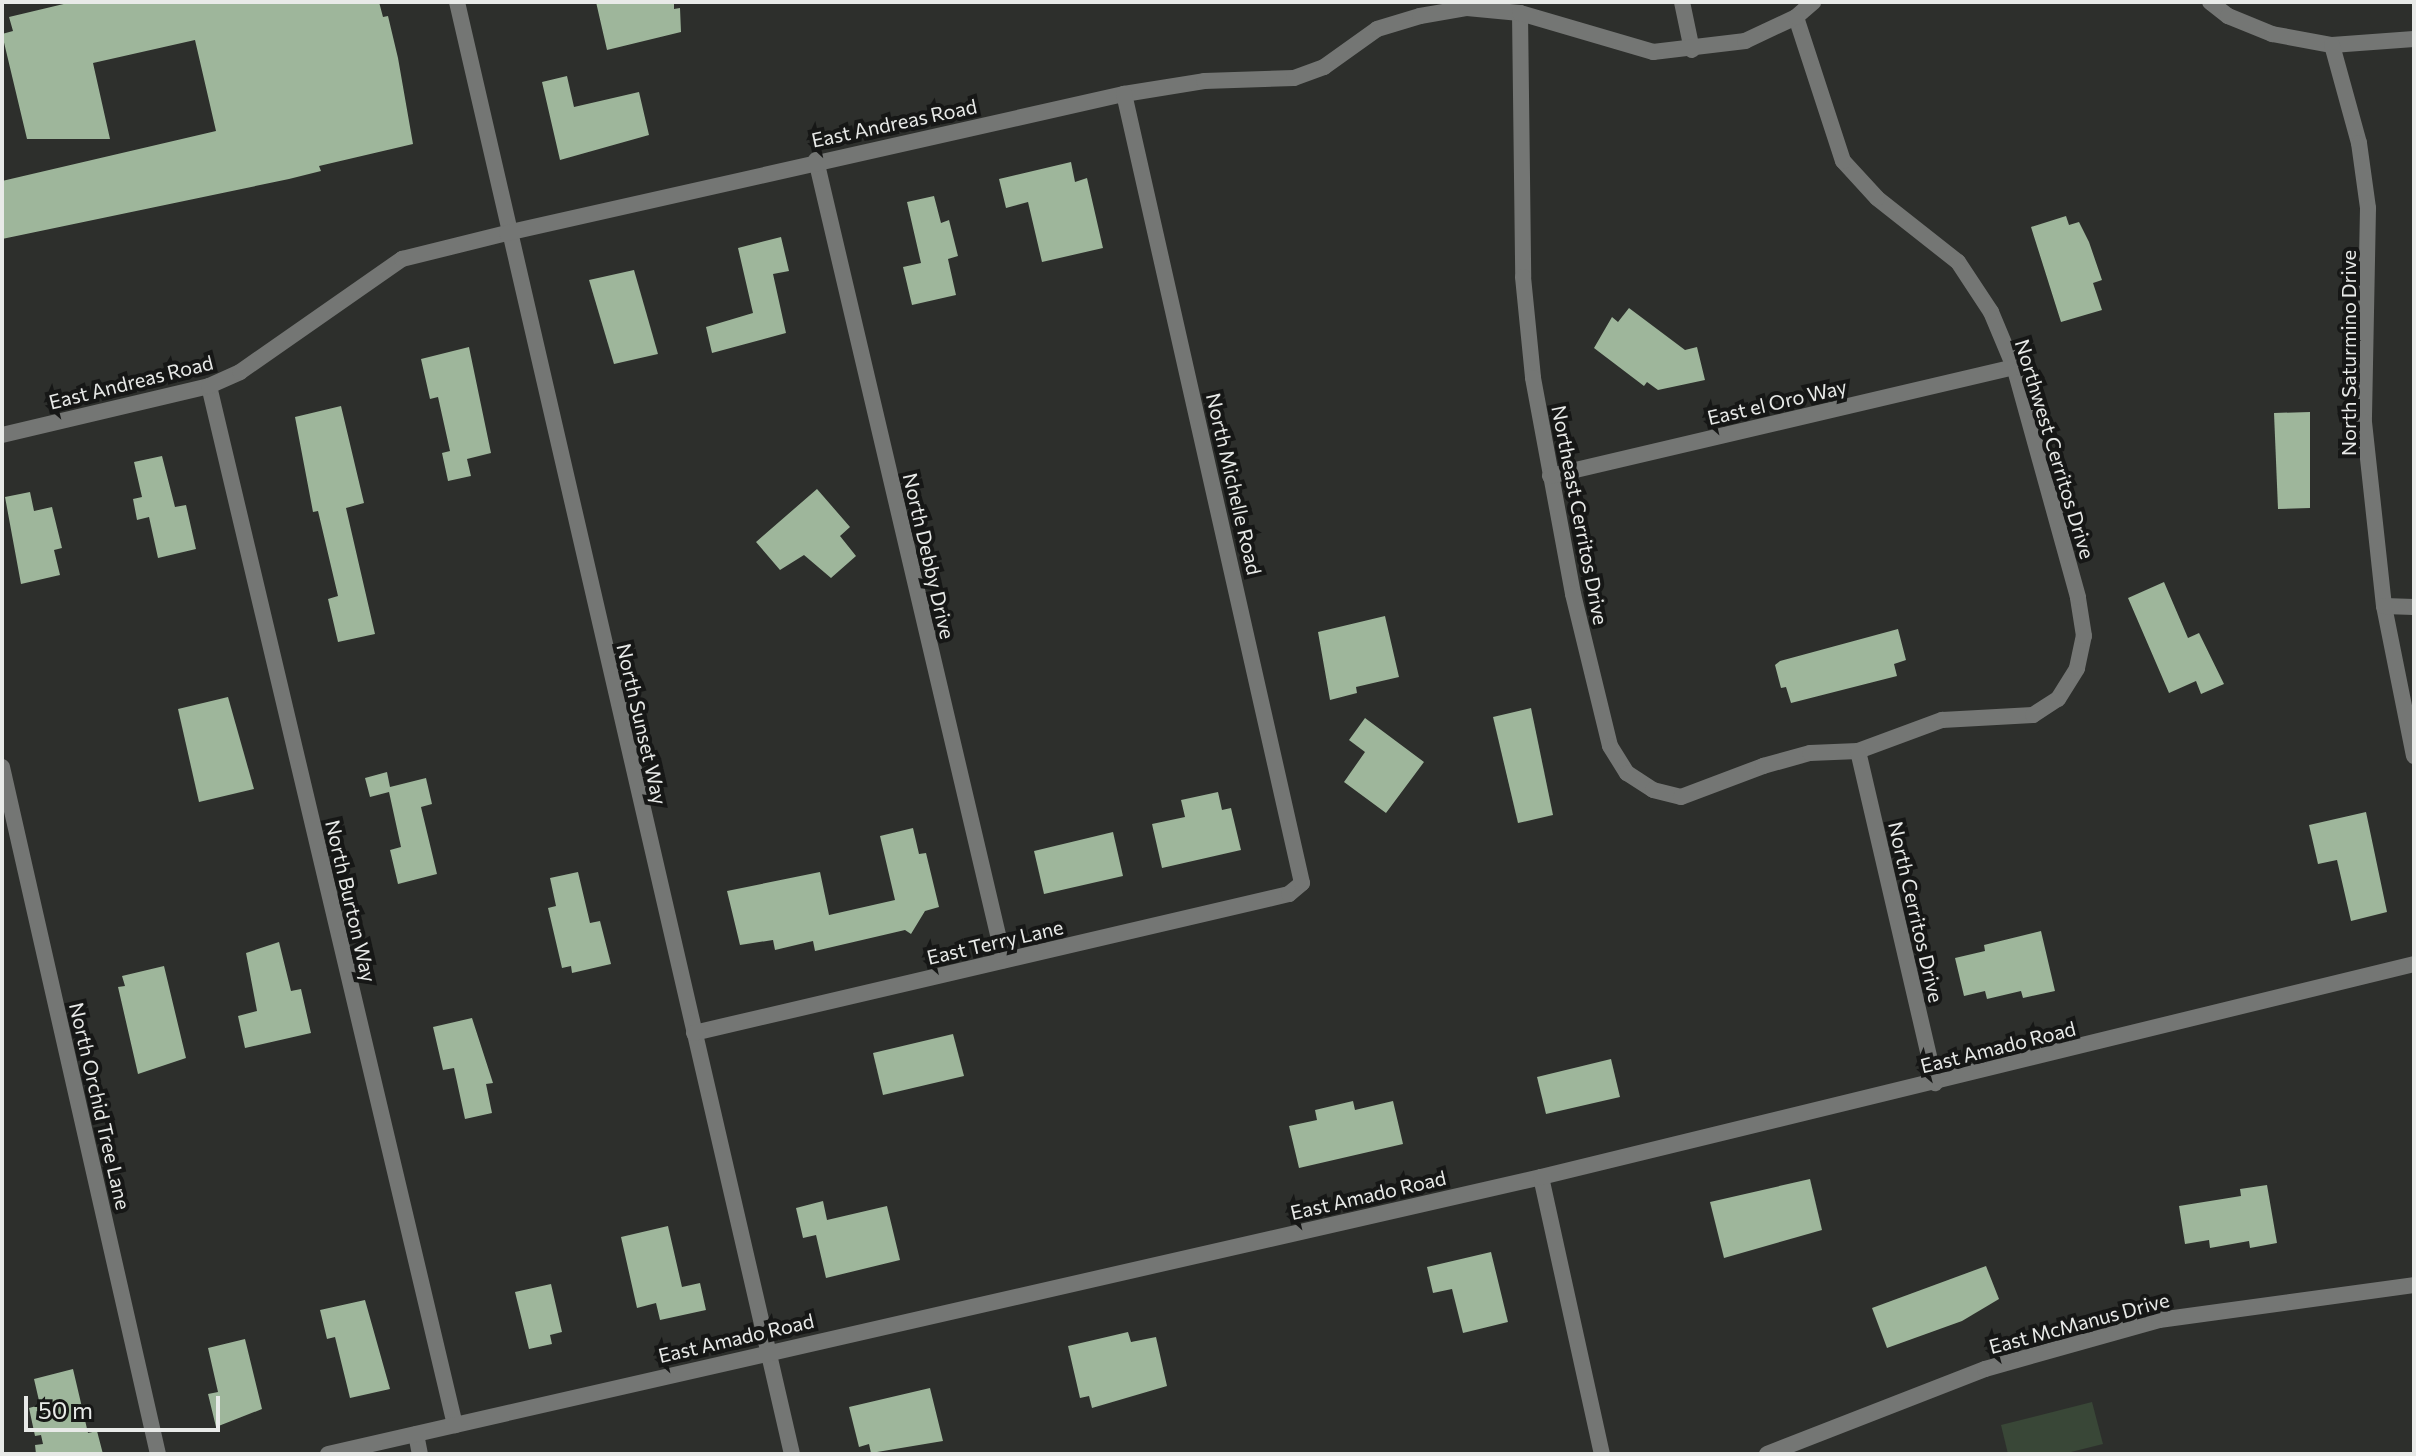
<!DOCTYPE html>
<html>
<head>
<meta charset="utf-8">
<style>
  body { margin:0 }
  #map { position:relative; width:2416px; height:1456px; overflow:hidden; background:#2d2f2c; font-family:Commissioner,sans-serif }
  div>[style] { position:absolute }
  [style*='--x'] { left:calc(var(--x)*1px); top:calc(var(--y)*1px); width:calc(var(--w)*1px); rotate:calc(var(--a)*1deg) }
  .green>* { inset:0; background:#394737 }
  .building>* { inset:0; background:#9eb69b }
  .street>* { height:16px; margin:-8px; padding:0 8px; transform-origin:8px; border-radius:8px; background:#747674 }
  span { translate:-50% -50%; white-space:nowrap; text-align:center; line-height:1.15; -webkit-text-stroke:8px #161716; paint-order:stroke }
  .street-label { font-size:20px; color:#e8eae8 }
  .frame { position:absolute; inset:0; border:4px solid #e8eae8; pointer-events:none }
  .scale { position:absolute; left:24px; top:1396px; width:196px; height:36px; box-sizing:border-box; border:4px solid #e8eae8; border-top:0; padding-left:10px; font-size:24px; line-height:28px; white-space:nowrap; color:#e8eae8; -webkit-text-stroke:6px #161716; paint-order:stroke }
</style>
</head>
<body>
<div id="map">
  <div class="green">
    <i style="clip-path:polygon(2092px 1402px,2103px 1444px,2063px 1454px,2008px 1454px,2001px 1425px)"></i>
  </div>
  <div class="building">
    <i style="clip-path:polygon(72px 2px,379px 2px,383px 17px,388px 16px,398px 58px,413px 144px,319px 166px,321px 171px,289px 179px,2px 239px,2px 181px,216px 131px,195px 40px,93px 63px,110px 139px,27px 139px,2px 34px,13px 31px,9px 17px)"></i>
    <i style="clip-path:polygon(596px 2px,674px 2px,674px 9px,680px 8px,681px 32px,607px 50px)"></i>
    <i style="clip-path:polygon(567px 76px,574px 107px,639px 92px,649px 135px,560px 160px,542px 82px)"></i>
    <i style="clip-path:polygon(1071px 162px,1075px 182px,1087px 178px,1103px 248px,1042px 262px,1028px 202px,1006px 208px,999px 179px)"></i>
    <i style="clip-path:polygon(934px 196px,941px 223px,949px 220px,958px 256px,948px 259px,956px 295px,912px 305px,903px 267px,921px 263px,907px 202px)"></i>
    <i style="clip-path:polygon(2066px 216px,2069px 225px,2079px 222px,2089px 242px,2102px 280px,2093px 283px,2102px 310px,2061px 322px,2031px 227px)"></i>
    <i style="clip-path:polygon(781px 237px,789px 271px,773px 274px,786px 333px,712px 353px,706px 327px,753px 313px,738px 248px)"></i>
    <i style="clip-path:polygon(634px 270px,658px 354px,614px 364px,589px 280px)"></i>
    <i style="clip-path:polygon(1629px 308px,1685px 350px,1697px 347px,1705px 380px,1658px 390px,1647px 382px,1644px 386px,1594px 348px,1612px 317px,1618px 322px)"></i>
    <i style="clip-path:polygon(469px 347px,491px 453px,467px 459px,471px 476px,448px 481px,442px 453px,450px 451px,438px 397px,430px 399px,421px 359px)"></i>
    <i style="clip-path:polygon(341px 406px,364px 503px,346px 508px,375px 634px,338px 642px,328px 599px,338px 596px,318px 511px,313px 512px,295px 417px)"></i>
    <i style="clip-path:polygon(2310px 412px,2310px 508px,2278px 509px,2274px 413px)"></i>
    <i style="clip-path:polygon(162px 456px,175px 507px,186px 505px,196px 549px,158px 558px,149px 517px,137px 520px,133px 499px,142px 497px,134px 462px)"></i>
    <i style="clip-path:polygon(817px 489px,850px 527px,840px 536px,856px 556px,831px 578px,804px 555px,780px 570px,756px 542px)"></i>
    <i style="clip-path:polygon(30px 492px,34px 511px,52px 507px,62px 548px,54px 550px,60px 575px,21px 584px,5px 497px)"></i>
    <i style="clip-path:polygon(2164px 582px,2188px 638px,2199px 633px,2224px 684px,2201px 694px,2196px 681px,2169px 693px,2128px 598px)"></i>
    <i style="clip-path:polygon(1385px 616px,1399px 677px,1356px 687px,1357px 693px,1330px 700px,1318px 632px)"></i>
    <i style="clip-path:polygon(1898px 629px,1906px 660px,1894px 664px,1897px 676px,1791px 703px,1786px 687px,1781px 688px,1775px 665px,1780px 661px)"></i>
    <i style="clip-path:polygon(228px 697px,254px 789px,199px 802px,178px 709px)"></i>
    <i style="clip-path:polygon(1531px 708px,1553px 815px,1518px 823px,1493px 717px)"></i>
    <i style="clip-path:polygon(1365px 718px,1424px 762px,1386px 813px,1344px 782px,1365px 752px,1349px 740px)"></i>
    <i style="clip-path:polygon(387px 772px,390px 787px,426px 778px,432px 804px,421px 807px,437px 874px,398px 884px,390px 850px,401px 847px,389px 792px,370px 797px,365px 778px)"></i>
    <i style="clip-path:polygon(1218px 792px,1222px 810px,1231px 808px,1241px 850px,1162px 868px,1152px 824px,1185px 817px,1181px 800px)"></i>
    <i style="clip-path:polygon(2366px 812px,2387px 912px,2351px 921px,2337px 860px,2318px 864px,2309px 825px)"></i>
    <i style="clip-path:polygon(913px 828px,919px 854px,926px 853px,939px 907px,925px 911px,911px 934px,905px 930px,815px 951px,813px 941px,775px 950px,773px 940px,740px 945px,727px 891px,820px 872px,829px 915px,895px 900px,880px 836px)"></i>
    <i style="clip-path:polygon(1113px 832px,1123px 876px,1044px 894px,1034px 851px)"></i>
    <i style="clip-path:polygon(578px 872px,590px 923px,600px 921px,611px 964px,572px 973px,571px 966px,562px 968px,548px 908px,556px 906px,550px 878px)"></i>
    <i style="clip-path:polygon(2041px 931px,2055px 991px,2023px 998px,2021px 991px,1987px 999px,1985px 991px,1964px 996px,1955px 958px,1985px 951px,1984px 945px)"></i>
    <i style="clip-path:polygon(279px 942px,291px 991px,301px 989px,311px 1033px,245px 1048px,238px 1016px,257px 1011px,246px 953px)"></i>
    <i style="clip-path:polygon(164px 966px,186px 1058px,138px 1074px,118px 987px,125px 986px,122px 976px)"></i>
    <i style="clip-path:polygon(472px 1018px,493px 1083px,486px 1084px,492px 1113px,465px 1119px,454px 1068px,443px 1070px,433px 1027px)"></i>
    <i style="clip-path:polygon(953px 1034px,964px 1076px,883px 1095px,873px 1053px)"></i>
    <i style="clip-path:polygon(1611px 1059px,1620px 1097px,1546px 1114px,1537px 1077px)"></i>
    <i style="clip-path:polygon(1353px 1101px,1355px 1110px,1393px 1101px,1403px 1144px,1299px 1168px,1289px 1126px,1317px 1120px,1315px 1110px)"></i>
    <i style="clip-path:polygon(1810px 1179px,1822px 1230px,1724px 1258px,1710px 1202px)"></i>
    <i style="clip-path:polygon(2267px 1185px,2277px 1243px,2250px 1248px,2249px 1241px,2210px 1248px,2209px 1240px,2185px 1244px,2179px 1206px,2241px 1196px,2240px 1189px)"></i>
    <i style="clip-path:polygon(823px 1201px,827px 1220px,887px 1206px,900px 1260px,826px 1278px,816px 1235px,803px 1238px,796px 1208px)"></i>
    <i style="clip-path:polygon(668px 1226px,682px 1287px,700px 1283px,706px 1310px,660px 1320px,656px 1303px,637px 1308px,621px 1237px)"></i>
    <i style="clip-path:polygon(1491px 1252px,1508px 1322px,1463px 1333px,1452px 1289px,1433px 1293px,1427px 1267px)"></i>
    <i style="clip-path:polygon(1986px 1266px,1999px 1299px,1962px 1321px,1887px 1348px,1872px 1308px)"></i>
    <i style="clip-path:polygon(551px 1284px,562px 1332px,550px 1335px,552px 1344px,529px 1349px,515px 1292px)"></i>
    <i style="clip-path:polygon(365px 1300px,390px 1389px,350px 1398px,335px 1337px,327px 1339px,320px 1310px)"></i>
    <i style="clip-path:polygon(1128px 1332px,1131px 1342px,1156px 1337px,1167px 1386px,1092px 1408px,1089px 1396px,1080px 1398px,1068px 1346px)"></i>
    <i style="clip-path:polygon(245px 1339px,262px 1409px,216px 1427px,208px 1394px,218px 1392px,208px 1348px)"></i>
    <i style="clip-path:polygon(73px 1369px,88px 1433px,97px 1431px,103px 1454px,36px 1454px,35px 1445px,43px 1444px,41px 1435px,35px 1436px,29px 1408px,40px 1405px,34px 1379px)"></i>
    <i style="clip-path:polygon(930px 1388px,943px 1441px,871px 1453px,869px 1444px,859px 1447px,849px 1407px)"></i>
  </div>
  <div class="street">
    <i style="--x:457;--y:2;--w:1490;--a:77.01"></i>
    <i style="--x:1682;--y:2;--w:49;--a:78.2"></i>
    <i style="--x:2210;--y:2;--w:23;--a:38"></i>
    <i style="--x:2228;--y:16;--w:48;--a:22.2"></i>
    <i style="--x:2272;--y:34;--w:61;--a:10.4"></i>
    <i style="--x:2332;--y:45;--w:82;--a:-4.2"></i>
    <i style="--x:1520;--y:13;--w:264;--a:89.3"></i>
    <i style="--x:1523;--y:277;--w:101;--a:84.3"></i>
    <i style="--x:1533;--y:378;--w:220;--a:79.5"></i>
    <i style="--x:1573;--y:594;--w:156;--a:76.3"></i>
    <i style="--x:1610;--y:746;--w:32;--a:58"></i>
    <i style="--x:1627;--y:773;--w:31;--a:33"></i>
    <i style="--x:1653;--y:790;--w:29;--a:14"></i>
    <i style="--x:1681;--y:797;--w:88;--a:-20.7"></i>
    <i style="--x:1763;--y:766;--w:49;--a:-15.5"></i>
    <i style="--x:1810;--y:753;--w:48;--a:-2.4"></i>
    <i style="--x:1858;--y:751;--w:90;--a:-20.3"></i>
    <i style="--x:1942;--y:720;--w:91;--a:-3.1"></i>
    <i style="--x:2033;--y:715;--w:30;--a:-33"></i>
    <i style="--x:2058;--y:699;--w:36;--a:-58"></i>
    <i style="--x:2077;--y:668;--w:33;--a:-78"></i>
    <i style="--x:2084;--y:636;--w:39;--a:-99"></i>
    <i style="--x:2078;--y:597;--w:239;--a:-105.5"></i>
    <i style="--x:2014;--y:367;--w:60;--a:-112.7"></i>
    <i style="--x:1991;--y:312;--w:60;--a:-123.4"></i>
    <i style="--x:1958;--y:262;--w:103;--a:-141.7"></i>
    <i style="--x:1877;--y:198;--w:50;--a:-132.6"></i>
    <i style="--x:1843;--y:161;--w:151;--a:-108.1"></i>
    <i style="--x:2332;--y:45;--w:102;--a:74.6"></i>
    <i style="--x:2359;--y:143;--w:66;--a:82.1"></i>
    <i style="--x:2368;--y:208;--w:214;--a:91.1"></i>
    <i style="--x:2364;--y:422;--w:185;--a:83.8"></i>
    <i style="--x:2384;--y:606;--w:153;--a:78.7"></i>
    <i style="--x:816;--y:160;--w:822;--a:76.78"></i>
    <i style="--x:209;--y:386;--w:1068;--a:76.68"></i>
    <i style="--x:2;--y:435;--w:213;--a:-13.3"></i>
    <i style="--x:209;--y:386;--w:34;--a:-24"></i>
    <i style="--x:240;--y:372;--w:198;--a:-34.9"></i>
    <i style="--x:402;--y:259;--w:108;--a:-13.9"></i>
    <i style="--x:507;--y:233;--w:632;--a:-12.7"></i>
    <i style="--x:1124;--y:94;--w:81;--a:-9.2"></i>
    <i style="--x:1204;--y:81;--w:90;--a:-1.9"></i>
    <i style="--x:1294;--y:78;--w:32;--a:-20"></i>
    <i style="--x:1324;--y:67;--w:65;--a:-35.6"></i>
    <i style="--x:1377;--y:29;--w:45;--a:-16.8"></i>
    <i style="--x:1420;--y:16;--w:48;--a:-9.7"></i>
    <i style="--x:1467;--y:8;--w:53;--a:5.4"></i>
    <i style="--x:1520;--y:13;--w:139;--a:16.3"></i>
    <i style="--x:1653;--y:52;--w:93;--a:-6.8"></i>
    <i style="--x:1745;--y:41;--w:56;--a:-25.2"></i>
    <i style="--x:1796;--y:17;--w:23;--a:-41"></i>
    <i style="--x:1550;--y:476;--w:477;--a:-13.2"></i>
    <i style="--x:2384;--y:606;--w:30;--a:2"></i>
    <i style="--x:1858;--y:751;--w:341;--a:76.9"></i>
    <i style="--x:2;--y:767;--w:704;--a:77.21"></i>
    <i style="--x:694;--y:1033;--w:611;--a:-13.15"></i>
    <i style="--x:1289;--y:894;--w:17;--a:-40"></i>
    <i style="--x:1302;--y:883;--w:809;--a:-102.71"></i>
    <i style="--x:1541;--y:1177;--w:284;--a:77.6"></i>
    <i style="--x:416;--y:1434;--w:20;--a:79"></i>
    <i style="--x:328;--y:1454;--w:1244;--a:-12.86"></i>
    <i style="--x:1541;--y:1177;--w:899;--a:-13.71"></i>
    <i style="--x:1767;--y:1454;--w:234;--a:-21.3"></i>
    <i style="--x:1985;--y:1369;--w:181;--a:-15.7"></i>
    <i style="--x:2159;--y:1320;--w:257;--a:-7.8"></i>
  </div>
  <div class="street-label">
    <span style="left:894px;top:123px;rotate:-12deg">East Andreas Road</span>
    <span style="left:2348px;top:353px;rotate:-90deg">North Saturmino Drive</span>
    <span style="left:131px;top:382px;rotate:-14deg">East Andreas Road</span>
    <span style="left:1777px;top:402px;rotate:-13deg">East el Oro Way</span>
    <span style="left:2055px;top:449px;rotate:73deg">Northwest Cerritos Drive</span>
    <span style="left:1234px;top:484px;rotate:77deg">North Michelle Road</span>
    <span style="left:1580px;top:515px;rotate:79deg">Northeast Cerritos Drive</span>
    <span style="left:929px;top:556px;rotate:77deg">North Debby Drive</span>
    <span style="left:642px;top:724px;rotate:77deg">North Sunset Way</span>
    <span style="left:351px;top:901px;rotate:77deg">North Burton Way</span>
    <span style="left:1916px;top:912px;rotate:77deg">North Cerritos Drive</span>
    <span style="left:995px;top:942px;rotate:-13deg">East Terry Lane</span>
    <span style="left:1998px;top:1047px;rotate:-14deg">East Amado Road</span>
    <span style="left:100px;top:1106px;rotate:77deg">North Orchid Tree Lane</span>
    <span style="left:1368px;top:1195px;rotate:-13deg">East Amado Road</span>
    <span style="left:2079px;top:1323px;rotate:-15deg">East McManus Drive</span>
    <span style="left:736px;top:1338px;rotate:-13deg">East Amado Road</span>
  </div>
  <div class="frame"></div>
  <div class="scale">50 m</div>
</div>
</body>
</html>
